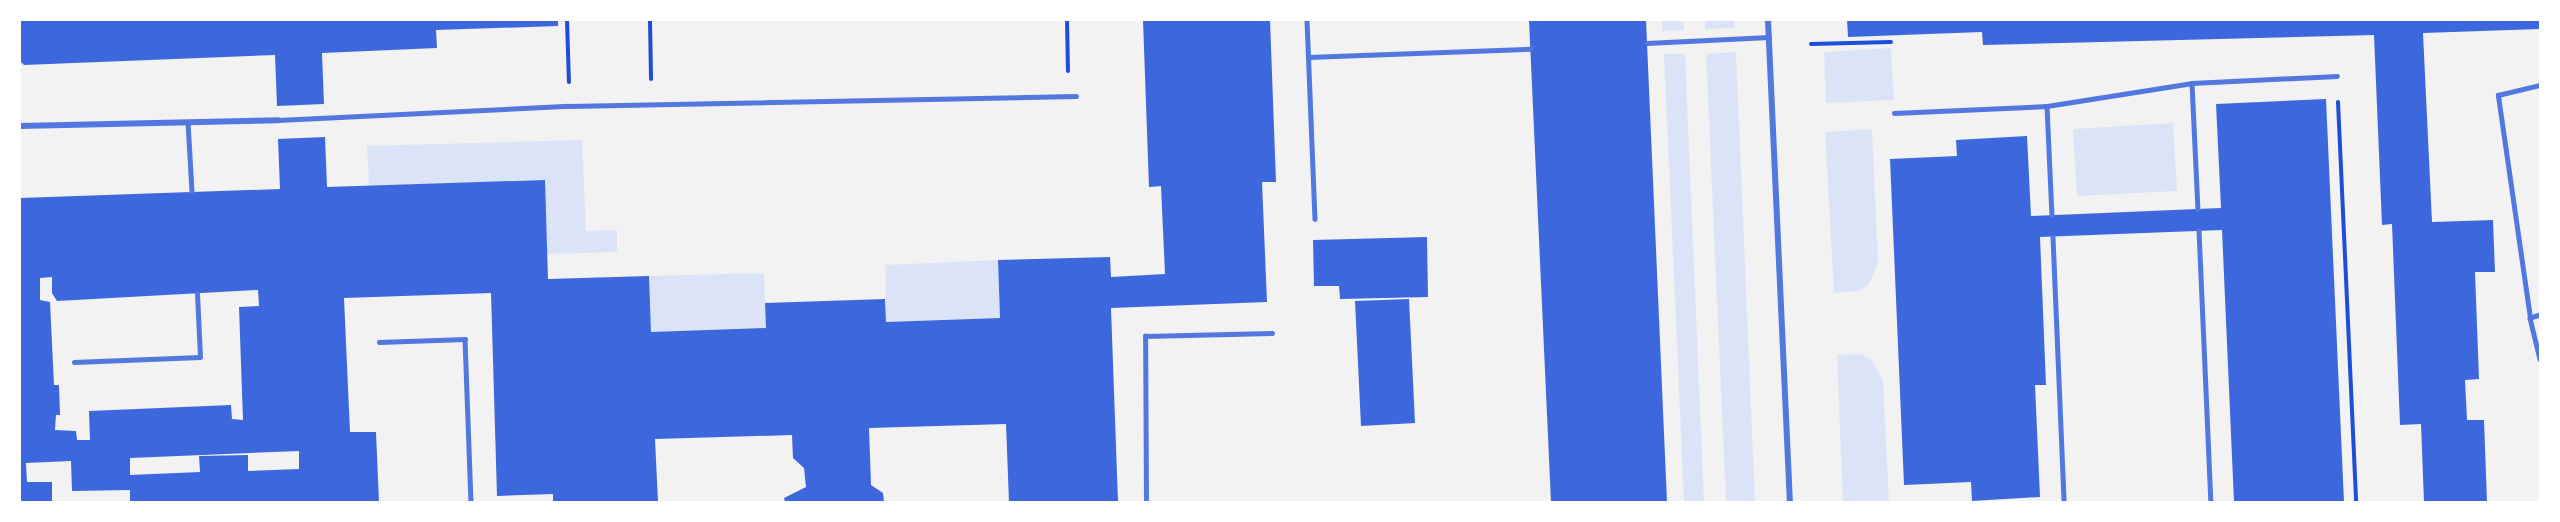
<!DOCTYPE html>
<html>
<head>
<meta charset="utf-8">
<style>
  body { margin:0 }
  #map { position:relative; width:2560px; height:522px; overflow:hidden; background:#f2f2f2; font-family:Barlow,sans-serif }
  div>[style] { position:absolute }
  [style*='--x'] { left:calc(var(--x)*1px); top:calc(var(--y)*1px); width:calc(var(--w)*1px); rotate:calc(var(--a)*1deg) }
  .green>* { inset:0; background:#dbe4f7 }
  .building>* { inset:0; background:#3d67dc }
  .path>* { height:4px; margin:-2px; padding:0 2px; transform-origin:2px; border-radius:2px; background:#1d4ed8 }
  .service>* { height:4.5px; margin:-2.25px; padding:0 2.25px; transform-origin:2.25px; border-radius:2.25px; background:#5277de }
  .minor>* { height:6px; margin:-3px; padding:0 3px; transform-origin:3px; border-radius:3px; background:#5277de }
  span { translate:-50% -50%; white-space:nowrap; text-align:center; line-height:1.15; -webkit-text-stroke:4.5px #fff; paint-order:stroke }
  .frame { position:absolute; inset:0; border:21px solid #fff; pointer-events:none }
</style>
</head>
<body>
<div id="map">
  <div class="green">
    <i style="clip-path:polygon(1662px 20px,1683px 20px,1684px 30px,1662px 31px)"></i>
    <i style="clip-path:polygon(1705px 20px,1734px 20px,1735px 28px,1705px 29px)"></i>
    <i style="clip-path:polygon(1891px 48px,1894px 100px,1826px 103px,1824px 52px)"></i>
    <i style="clip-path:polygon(1736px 52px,1755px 502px,1726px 502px,1706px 54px)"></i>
    <i style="clip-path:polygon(1664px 54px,1685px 54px,1704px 502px,1684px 502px)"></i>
    <i style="clip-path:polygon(2173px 123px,2177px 191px,2077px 196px,2073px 129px)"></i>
    <i style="clip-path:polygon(1872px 129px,1878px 263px,1869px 284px,1859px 291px,1834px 293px,1825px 132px)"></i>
    <i style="clip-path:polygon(582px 140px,586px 231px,617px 230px,617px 252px,547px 254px,544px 180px,369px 186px,367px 146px)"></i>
    <i style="clip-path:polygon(998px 260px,1000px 318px,886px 322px,885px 265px)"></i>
    <i style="clip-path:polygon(764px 273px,766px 328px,651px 332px,649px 276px)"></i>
    <i style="clip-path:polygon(1861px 354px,1872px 360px,1883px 381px,1889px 502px,1843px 502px,1837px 355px)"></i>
  </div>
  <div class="building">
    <i style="clip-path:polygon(20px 20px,558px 20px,558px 26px,436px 30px,437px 48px,322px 53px,324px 104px,277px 106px,275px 55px,24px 65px,20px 61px)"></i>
    <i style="clip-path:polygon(evenodd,1143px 20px,1270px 20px,1276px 182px,1262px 182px,1267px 302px,1111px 308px,1118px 502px,1009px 502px,1006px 424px,869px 428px,871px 485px,883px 493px,884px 502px,785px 502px,784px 498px,806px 487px,804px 468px,793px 458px,792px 435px,655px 439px,658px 502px,553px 502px,553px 494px,497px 496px,491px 293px,344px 298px,350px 432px,376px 432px,379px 502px,130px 502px,130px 490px,72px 491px,71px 461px,26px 463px,27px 482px,52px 482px,52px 502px,20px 502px,20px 198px,280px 189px,278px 139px,325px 137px,327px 187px,545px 180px,548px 279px,649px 276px,651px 332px,766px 328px,765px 303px,885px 299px,886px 322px,1000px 318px,998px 260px,1110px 257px,1111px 277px,1165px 274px,1161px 186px,1149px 187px,1143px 20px,52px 277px,52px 293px,57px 301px,258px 290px,259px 306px,239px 307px,243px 420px,232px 419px,231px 405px,89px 411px,90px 440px,77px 440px,76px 431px,55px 430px,56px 415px,60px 415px,59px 385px,54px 385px,50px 302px,40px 300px,40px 278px,52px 277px,1143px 20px,299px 451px,299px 469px,248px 471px,248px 455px,199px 456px,200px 472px,130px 475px,130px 458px,299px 451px)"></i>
    <i style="clip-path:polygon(1529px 20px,1646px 20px,1667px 502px,1551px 502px)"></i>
    <i style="clip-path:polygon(1847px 20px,2540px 20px,2540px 29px,2423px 33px,2432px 222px,2493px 220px,2495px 272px,2475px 272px,2479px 379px,2465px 380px,2467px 420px,2484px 420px,2487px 502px,2424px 502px,2421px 424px,2400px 425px,2392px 224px,2382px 225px,2374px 35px,1983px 45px,1982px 32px,1848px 37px)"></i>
    <i style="clip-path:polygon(2326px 99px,2344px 502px,2234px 502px,2222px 230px,2040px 237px,2046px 385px,2035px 385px,2040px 497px,1972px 501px,1971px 482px,1904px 485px,1890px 159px,1957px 156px,1956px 140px,2027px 136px,2031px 216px,2221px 208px,2216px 104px)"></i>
    <i style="clip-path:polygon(1427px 237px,1428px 297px,1340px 299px,1339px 286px,1314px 286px,1313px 240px)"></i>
    <i style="clip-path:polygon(1409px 299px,1415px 423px,1361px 426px,1355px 301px)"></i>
  </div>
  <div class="path">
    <i style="--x:567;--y:20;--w:62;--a:88.2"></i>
    <i style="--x:650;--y:20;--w:59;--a:89"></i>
    <i style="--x:1067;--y:20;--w:51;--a:88.9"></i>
    <i style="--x:1811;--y:44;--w:80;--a:-1.4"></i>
    <i style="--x:2338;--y:102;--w:400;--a:87.4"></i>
  </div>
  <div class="service">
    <i style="--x:1307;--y:20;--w:199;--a:87.7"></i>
    <i style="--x:1647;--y:43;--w:122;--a:-2.8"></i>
    <i style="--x:1308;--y:57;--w:222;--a:-2.1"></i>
    <i style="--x:2192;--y:83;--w:126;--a:87.3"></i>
    <i style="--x:2047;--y:106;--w:109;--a:87.4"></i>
    <i style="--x:1894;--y:113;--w:153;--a:-2.6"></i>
    <i style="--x:2047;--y:106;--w:147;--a:-9"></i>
    <i style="--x:2192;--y:83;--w:145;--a:-2.8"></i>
    <i style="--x:278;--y:120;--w:291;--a:-2.8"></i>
    <i style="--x:569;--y:106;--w:507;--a:-1.13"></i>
    <i style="--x:188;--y:122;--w:69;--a:86.7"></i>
    <i style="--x:2199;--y:230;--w:272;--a:87.5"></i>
    <i style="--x:2053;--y:237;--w:265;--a:87.6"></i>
    <i style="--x:2540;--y:315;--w:10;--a:163"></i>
    <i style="--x:2530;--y:318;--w:42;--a:76.3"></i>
    <i style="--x:2530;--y:318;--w:225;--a:-98.2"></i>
    <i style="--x:2498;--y:95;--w:43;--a:-13.4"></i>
    <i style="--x:379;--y:342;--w:86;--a:-2"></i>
    <i style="--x:465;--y:339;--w:163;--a:87.9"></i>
    <i style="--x:74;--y:362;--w:126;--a:-2.3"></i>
    <i style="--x:200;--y:357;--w:63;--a:-92.7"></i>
    <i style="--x:1146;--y:502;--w:166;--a:-90.3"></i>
    <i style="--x:1145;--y:336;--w:127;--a:-1.4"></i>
  </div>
  <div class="minor">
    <i style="--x:1768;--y:20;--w:483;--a:87.4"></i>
    <i style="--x:20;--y:126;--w:258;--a:-1.3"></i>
  </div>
  <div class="frame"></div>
</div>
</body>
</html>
